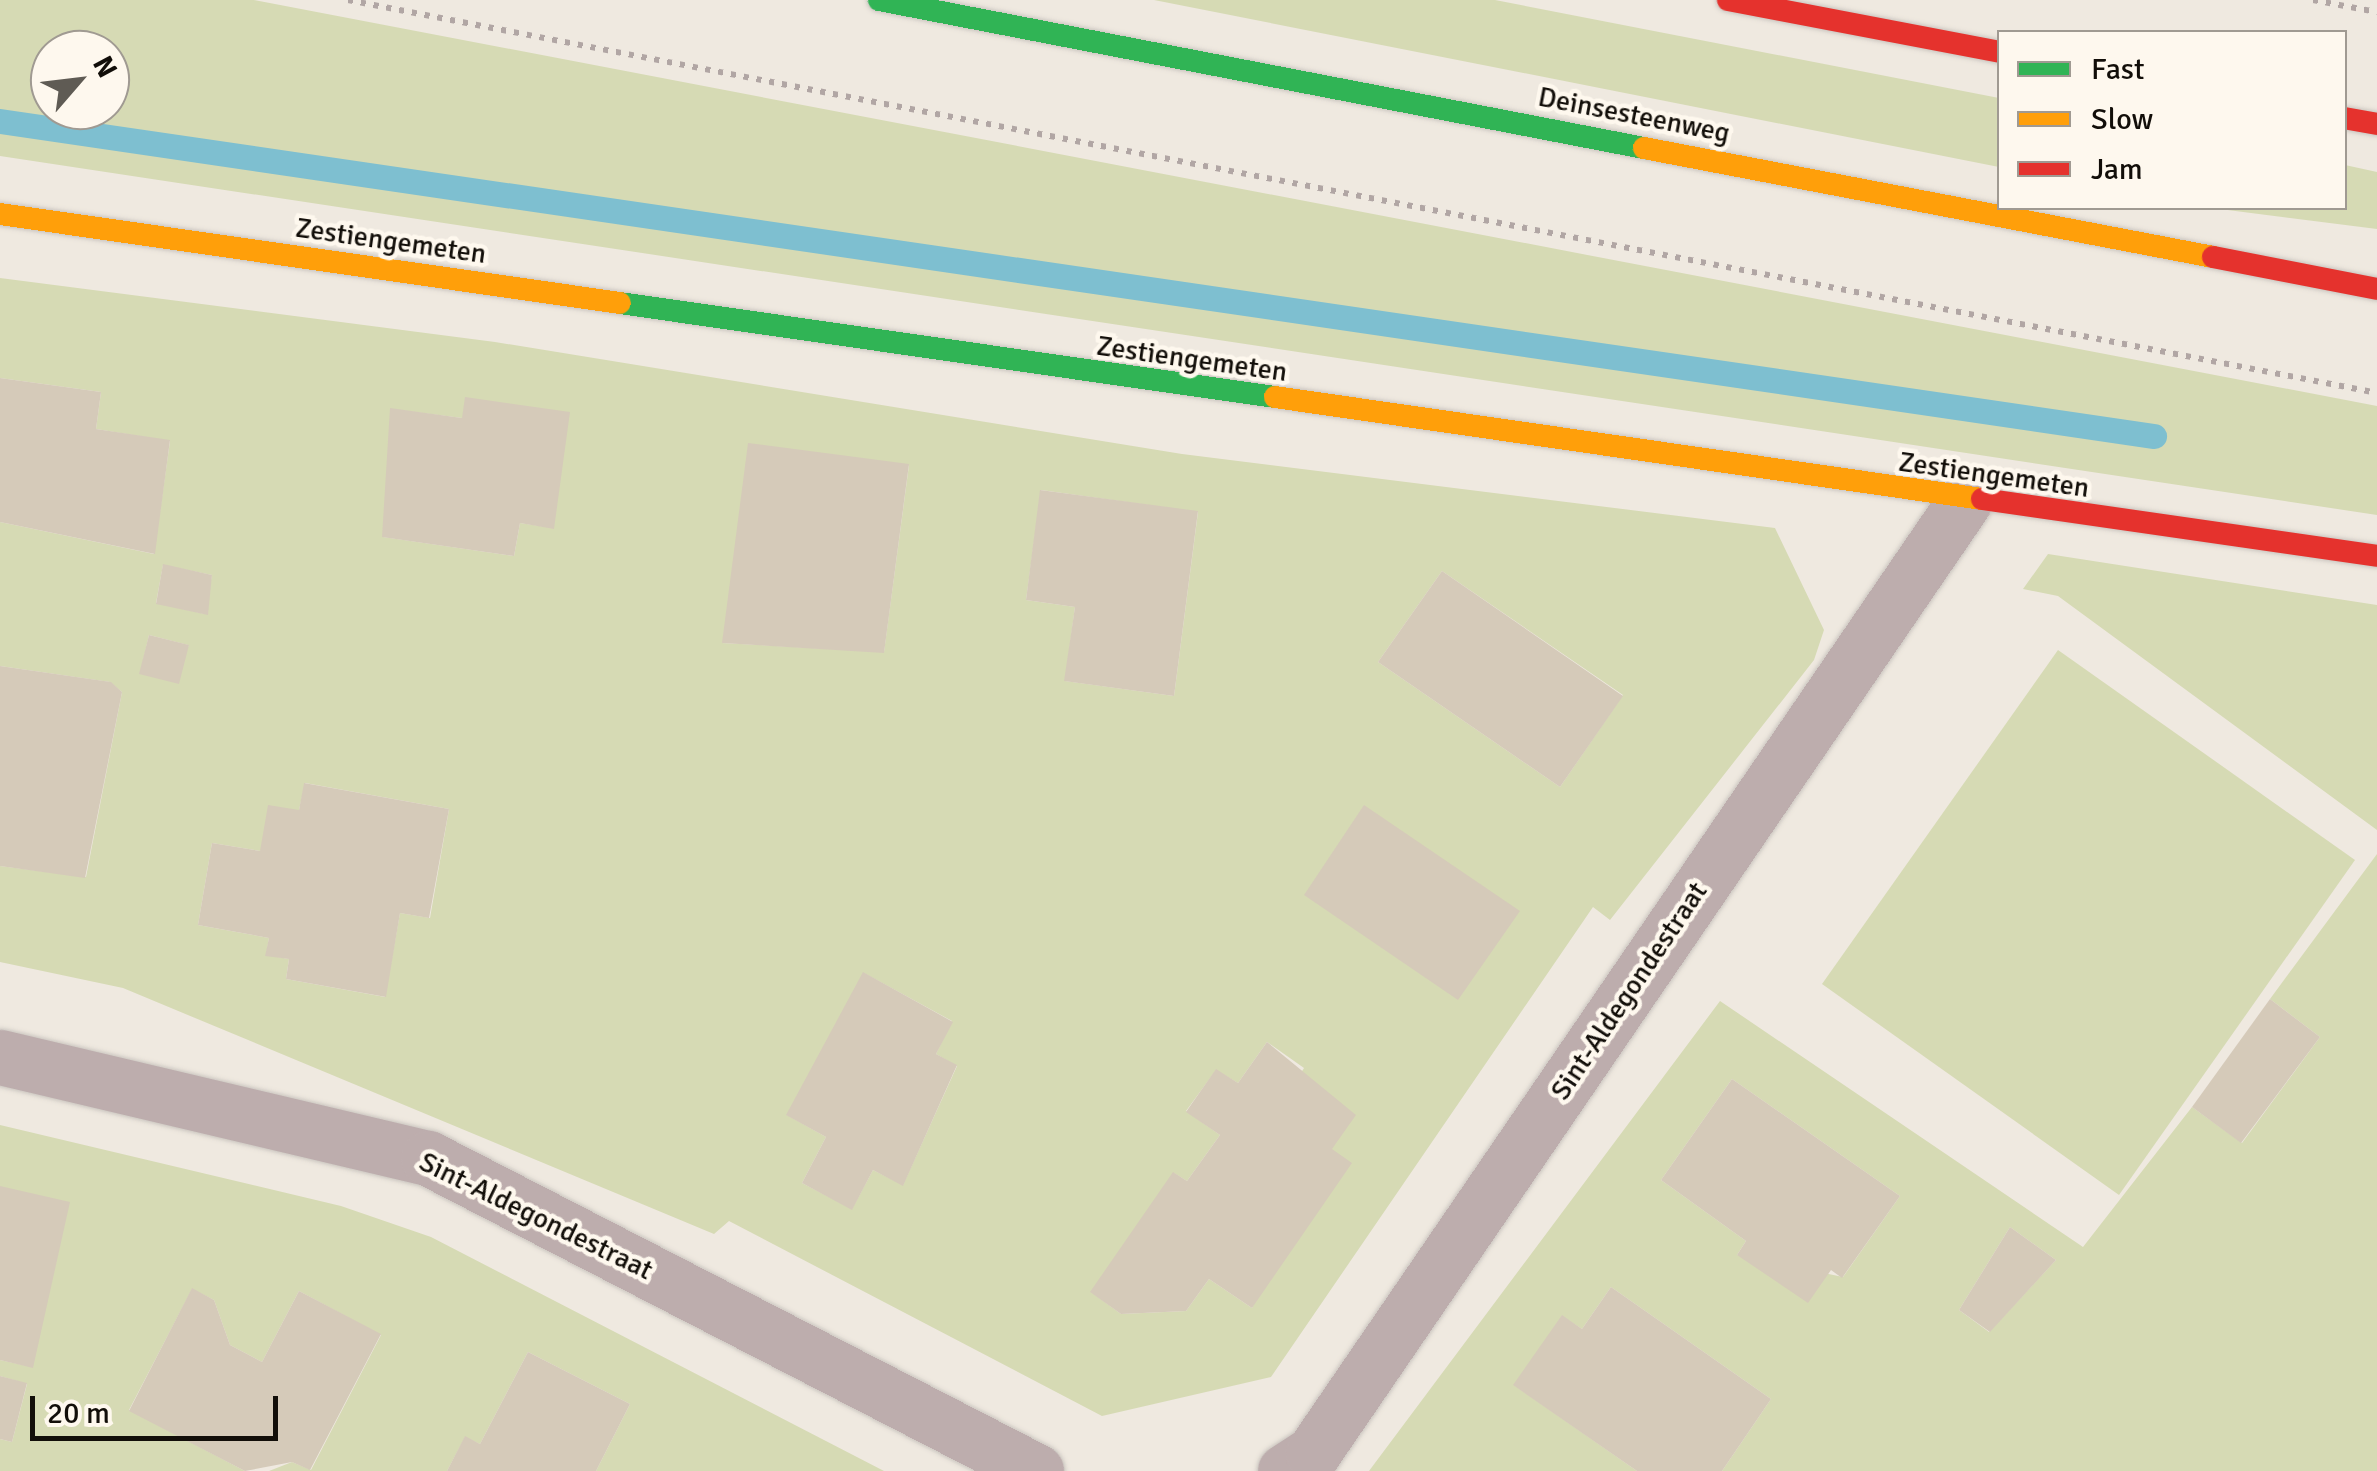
<!DOCTYPE html>
<html>
<head>
<meta charset="utf-8">
<style>
  body { margin:0 }
  #map { position:relative; width:2377px; height:1471px; overflow:hidden; background:#efe9e0; font-family:Signika,sans-serif }
  div>[style] { position:absolute }
  [style*='--x'] { left:calc(var(--x)*1px); top:calc(var(--y)*1px); width:calc(var(--w)*1px); rotate:calc(var(--a)*1deg) }
  .green>* { inset:0; background:#d6dab4 }
  .stream>* { height:25px; margin:-12.5px; padding:0 12.5px; transform-origin:12.5px; border-radius:12.5px; background:#7ebfd0 }
  .building>* { inset:0; background:#d5cab9 }
  .path>* { height:6px; margin-top:-3px; transform-origin:0; background:repeating-linear-gradient(90deg,#b1a6a4 0 5px,transparent 0 13px) }
  .roads { filter:drop-shadow(0 0 2px #cac5bf) drop-shadow(0 0 2px #cac5bf) }
  .street>* { height:55px; margin:-27.5px; padding:0 27.5px; transform-origin:27.5px; border-radius:27.5px; background:#bdadad }
  .fast>* { height:22px; margin:-11px; padding:0 11px; transform-origin:11px; border-radius:11px; background:#30b455 }
  .slow>* { height:22px; margin:-11px; padding:0 11px; transform-origin:11px; border-radius:11px; background:#ff9f0a }
  .jam>* { height:22px; margin:-11px; padding:0 11px; transform-origin:11px; border-radius:11px; background:#e5322d }
  span { translate:-50% -50%; white-space:nowrap; text-align:center; line-height:1.15; -webkit-text-stroke:9px #fef8ee; paint-order:stroke }
  .street-label { font-size:28px; color:#120e09 }
  .legend { position:absolute; left:1997px; top:30px; width:350px; height:180px; box-sizing:border-box; background:#fef8ee; border:2px solid #a09a92; margin:0; padding:12px 18px; list-style:none; font-size:30px; color:#120e09 }
  .legend li { display:flex; align-items:center; gap:20px; height:50px }
  .legend b { width:50px; border:2px solid #a09a92 }
  .north { position:absolute; left:30px; top:30px; width:100px; height:100px; box-sizing:border-box; background:#fef8ee; border:2px solid #a09a92; border-radius:50%; rotate:62deg; font-size:28px; font-weight:700; line-height:40px; text-align:center; color:#120e09 }
  .north::after { content:''; display:block; margin:auto; width:35px; height:45px; background:#5f5b54; clip-path:polygon(50% 0,100% 100%,50% 72%,0 100%) }
  .scale { position:absolute; left:30px; top:1396px; width:248px; height:45px; box-sizing:border-box; border:5px solid #120e09; border-top:0; padding-left:12px; font-size:30px; line-height:35px; white-space:nowrap; color:#120e09; -webkit-text-stroke:8px #fef8ee; paint-order:stroke }
</style>
</head>
<body>
<div id="map">
  <div class="green">
    <i style="clip-path:polygon(evenodd,0 0,254px 0,2377px 406px,2377px 515px,0 156px,0 0,50px 50px,110px 50px,110px 110px,50px 110px,50px 50px)"></i>
    <i style="clip-path:polygon(1154px 0,1495px 0,1999px 98px,1999px 167px)"></i>
    <i style="clip-path:polygon(2345px 165px,2377px 172px,2377px 229px,2212px 208px,2344px 208px)"></i>
    <i style="clip-path:polygon(evenodd,0 278px,495px 342px,1182px 454px,1775px 528px,1824px 630px,1814px 660px,1610px 920px,1593px 907px,1271px 1377px,1102px 1416px,729px 1221px,714px 1234px,123px 988px,0 962px,0 866px,86px 877px,122px 692px,110px 682px,0 666px,0 522px,154px 554px,170px 441px,96px 429px,101px 392px,0 378px,0 278px,391px 409px,462px 418px,553px 528px,520px 523px,514px 556px,383px 537px,391px 409px,0 278px,909px 465px,884px 652px,722px 643px,909px 465px,0 278px,1041px 490px,1198px 512px,1174px 696px,1065px 681px,1075px 607px,1026px 600px,1041px 490px,0 278px,163px 565px,212px 575px,205px 614px,156px 603px,163px 565px,0 278px,1442px 571px,1623px 695px,1560px 787px,1378px 662px,1442px 571px,0 278px,149px 635px,188px 645px,189px 646px,140px 674px,149px 635px,0 278px,305px 783px,449px 809px,430px 918px,400px 913px,385px 997px,286px 979px,289px 959px,266px 955px,269px 938px,198px 925px,212px 843px,260px 851px,299px 810px,305px 783px,0 278px,864px 973px,952px 1021px,936px 1054px,957px 1066px,903px 1185px,873px 1170px,852px 1209px,802px 1183px,826px 1137px,787px 1115px,864px 973px,0 278px,1267px 1042px,1304px 1068px,1299px 1076px,1332px 1149px,1252px 1308px,1209px 1279px,1186px 1311px,1121px 1314px,1091px 1292px,1174px 1173px,1187px 1181px,1220px 1135px,1186px 1111px,1216px 1070px,1238px 1083px,1267px 1042px)"></i>
    <i style="clip-path:polygon(2048px 554px,2377px 605px,2377px 830px,2058px 596px,2023px 589px)"></i>
    <i style="clip-path:polygon(2058px 650px,2355px 860px,2119px 1195px,1822px 984px)"></i>
    <i style="clip-path:polygon(evenodd,2377px 854px,2377px 1471px,1722px 1471px,1771px 1399px,1611px 1287px,1582px 1329px,1562px 1316px,1514px 1385px,1637px 1471px,1369px 1471px,1720px 1001px,2083px 1247px,2192px 1107px,2242px 1143px,2320px 1037px,2270px 999px,2377px 854px,1732px 1079px,1900px 1196px,1843px 1277px,1737px 1255px,1746px 1241px,1661px 1180px,1732px 1079px,2377px 854px,2010px 1227px,2056px 1260px,1989px 1332px,1959px 1310px,2010px 1227px)"></i>
    <i style="clip-path:polygon(0 1125px,341px 1206px,431px 1237px,884px 1471px,596px 1471px,630px 1404px,528px 1352px,480px 1444px,465px 1437px,447px 1471px,269px 1471px,292px 1462px,311px 1470px,381px 1335px,299px 1291px,262px 1362px,230px 1345px,214px 1300px,192px 1289px,129px 1410px,245px 1471px,0 1471px,0 1439px,12px 1442px,27px 1384px,0 1376px,0 1360px,32px 1367px,0 1186px)"></i>
  </div>
  <div class="stream">
    <i style="--x:0;--y:121;--w:2177;--a:8.32"></i>
  </div>
  <div class="building">
    <i style="clip-path:polygon(0 378px,101px 392px,96px 429px,170px 440px,155px 554px,0 522px)"></i>
    <i style="clip-path:polygon(465px 397px,570px 412px,554px 529px,520px 523px,514px 556px,382px 537px,390px 408px,462px 418px)"></i>
    <i style="clip-path:polygon(748px 443px,909px 464px,884px 653px,722px 643px)"></i>
    <i style="clip-path:polygon(1040px 490px,1198px 511px,1174px 696px,1064px 681px,1075px 607px,1026px 600px)"></i>
    <i style="clip-path:polygon(163px 564px,212px 575px,208px 615px,156px 604px)"></i>
    <i style="clip-path:polygon(1442px 571px,1623px 696px,1560px 787px,1378px 662px)"></i>
    <i style="clip-path:polygon(149px 635px,189px 645px,179px 684px,139px 674px)"></i>
    <i style="clip-path:polygon(0 666px,111px 682px,122px 692px,85px 878px,0 866px)"></i>
    <i style="clip-path:polygon(304px 783px,449px 809px,429px 918px,400px 913px,386px 997px,286px 979px,289px 959px,265px 956px,269px 938px,198px 925px,212px 843px,260px 851px,268px 805px,299px 810px)"></i>
    <i style="clip-path:polygon(1364px 805px,1520px 911px,1458px 1000px,1304px 895px)"></i>
    <i style="clip-path:polygon(863px 972px,953px 1022px,936px 1054px,957px 1065px,903px 1186px,873px 1170px,852px 1210px,802px 1183px,826px 1137px,786px 1115px)"></i>
    <i style="clip-path:polygon(2270px 999px,2320px 1037px,2241px 1143px,2192px 1107px)"></i>
    <i style="clip-path:polygon(1267px 1042px,1356px 1115px,1332px 1149px,1352px 1163px,1252px 1308px,1209px 1279px,1186px 1311px,1121px 1314px,1090px 1292px,1173px 1172px,1187px 1181px,1220px 1135px,1186px 1112px,1216px 1069px,1238px 1083px)"></i>
    <i style="clip-path:polygon(1732px 1079px,1900px 1196px,1842px 1278px,1831px 1270px,1808px 1303px,1737px 1255px,1746px 1241px,1661px 1180px)"></i>
    <i style="clip-path:polygon(0 1186px,70px 1202px,33px 1368px,0 1360px)"></i>
    <i style="clip-path:polygon(2010px 1227px,2056px 1260px,1990px 1332px,1959px 1310px)"></i>
    <i style="clip-path:polygon(1611px 1287px,1771px 1399px,1722px 1471px,1637px 1471px,1513px 1385px,1562px 1315px,1582px 1329px)"></i>
    <i style="clip-path:polygon(192px 1288px,214px 1300px,230px 1345px,262px 1362px,299px 1291px,381px 1334px,310px 1470px,292px 1462px,245px 1471px,129px 1411px)"></i>
    <i style="clip-path:polygon(528px 1352px,630px 1404px,596px 1471px,447px 1471px,465px 1436px,480px 1444px)"></i>
    <i style="clip-path:polygon(0 1376px,27px 1383px,12px 1442px,0 1439px)"></i>
  </div>
  <div class="path">
    <i style="--x:348;--y:0;--w:2067;--a:10.96"></i>
    <i style="--x:2313;--y:0;--w:65;--a:10.6"></i>
  </div>
  <div class="roads">
    <div class="street">
      <i style="--x:0;--y:1057;--w:440;--a:13.3"></i>
      <i style="--x:428;--y:1158;--w:684;--a:27.24"></i>
      <i style="--x:1285;--y:1471;--w:33;--a:-33"></i>
      <i style="--x:1313;--y:1453;--w:1152;--a:-55.61"></i>
    </div>
    <div class="fast">
      <i style="--x:879;--y:0;--w:779;--a:10.95"></i>
      <i style="--x:620;--y:303;--w:662;--a:8.17"></i>
    </div>
    <div class="slow">
      <i style="--x:1644;--y:148;--w:579;--a:10.84"></i>
      <i style="--x:0;--y:214;--w:626;--a:8.17"></i>
      <i style="--x:1275;--y:397;--w:714;--a:8.21"></i>
    </div>
    <div class="jam">
      <i style="--x:1728;--y:0;--w:277;--a:10.8"></i>
      <i style="--x:2344;--y:118;--w:34;--a:10"></i>
      <i style="--x:2213;--y:257;--w:167;--a:11"></i>
      <i style="--x:1982;--y:499;--w:399;--a:8.2"></i>
    </div>
  </div>
  <div class="street-label">
    <span style="left:1634px;top:115px;rotate:11deg">Deinsesteenweg</span>
    <span style="left:391px;top:241px;rotate:8deg">Zestiengemeten</span>
    <span style="left:1192px;top:359px;rotate:8deg">Zestiengemeten</span>
    <span style="left:1994px;top:475px;rotate:8deg">Zestiengemeten</span>
    <span style="left:1629px;top:991px;rotate:-56deg">Sint-Aldegondestraat</span>
    <span style="left:536px;top:1216px;rotate:26deg">Sint-Aldegondestraat</span>
  </div>
  <ul class="legend">
  <li><b style="height:12px;background:#30b455"></b>Fast</li>
  <li><b style="height:12px;background:#ff9f0a"></b>Slow</li>
  <li><b style="height:12px;background:#e5322d"></b>Jam</li>
  </ul>
  <div class="north">N</div>
  <div class="scale">20 m</div>
</div>
</body>
</html>
